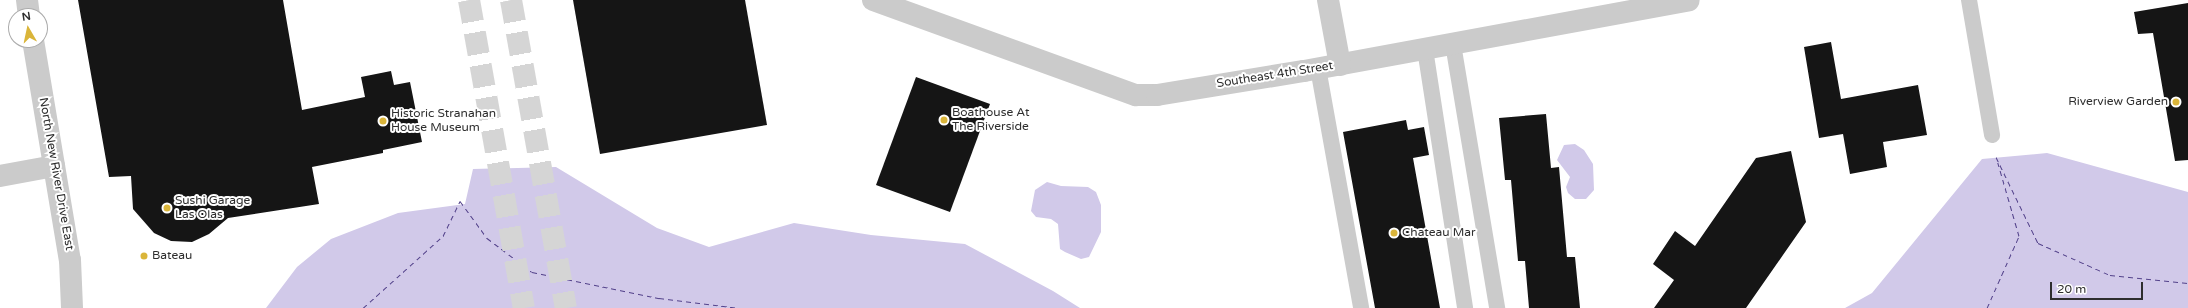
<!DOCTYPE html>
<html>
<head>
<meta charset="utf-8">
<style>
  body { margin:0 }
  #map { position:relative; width:2188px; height:308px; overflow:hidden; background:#fff; font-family:"Varela Round",sans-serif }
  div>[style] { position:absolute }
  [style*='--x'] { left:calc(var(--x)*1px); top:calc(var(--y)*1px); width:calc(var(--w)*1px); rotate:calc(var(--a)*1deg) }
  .water>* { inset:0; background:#d1c9e9 }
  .ferry>* { height:1px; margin-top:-0.5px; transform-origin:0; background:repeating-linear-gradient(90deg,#52418a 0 5px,transparent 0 9px) }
  .building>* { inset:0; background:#151515 }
  .primary-tunnel>* { height:22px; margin-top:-11px; transform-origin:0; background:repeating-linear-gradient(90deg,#d5d5d5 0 22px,transparent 0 33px) }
  .lane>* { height:16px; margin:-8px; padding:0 8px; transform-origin:8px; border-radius:8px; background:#cbcbcb }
  .street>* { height:22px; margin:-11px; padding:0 11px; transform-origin:11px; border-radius:11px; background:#cbcbcb }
  .dots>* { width:11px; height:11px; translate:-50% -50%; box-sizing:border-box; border:2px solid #fff; border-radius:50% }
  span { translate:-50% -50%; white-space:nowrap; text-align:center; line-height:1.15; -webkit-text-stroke:4px #fff; paint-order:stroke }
  .street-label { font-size:12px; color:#2e2e2e }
  .poi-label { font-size:12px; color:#2e2e2e }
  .right { translate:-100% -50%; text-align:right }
  .left { translate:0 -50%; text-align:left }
  .north { position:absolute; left:8px; top:8px; width:40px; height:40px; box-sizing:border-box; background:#fff; border:1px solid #ababab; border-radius:50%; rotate:351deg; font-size:11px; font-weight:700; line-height:16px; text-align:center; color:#2e2e2e }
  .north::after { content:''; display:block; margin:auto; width:14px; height:18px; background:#dab53a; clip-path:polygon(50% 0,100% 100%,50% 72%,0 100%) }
  .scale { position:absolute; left:2050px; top:282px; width:93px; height:18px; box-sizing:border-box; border:2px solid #2e2e2e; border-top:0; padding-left:5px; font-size:12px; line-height:14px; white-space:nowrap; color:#2e2e2e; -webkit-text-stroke:3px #fff; paint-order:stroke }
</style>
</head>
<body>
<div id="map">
  <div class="water">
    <i style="clip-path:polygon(1575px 144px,1584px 150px,1593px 164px,1594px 190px,1586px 199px,1575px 199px,1568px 193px,1566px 187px,1570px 177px,1557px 160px,1564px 145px)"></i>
    <i style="clip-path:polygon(2047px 153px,2188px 192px,2188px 308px,1845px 308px,1872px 293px,1982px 159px)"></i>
    <i style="clip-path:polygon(556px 167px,657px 228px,709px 247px,794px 223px,871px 235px,965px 244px,1053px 291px,1080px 308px,266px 308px,297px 267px,331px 239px,398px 213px,465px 204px,473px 169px)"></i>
    <i style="clip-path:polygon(1047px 182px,1061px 186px,1088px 187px,1096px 192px,1101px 205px,1101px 232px,1089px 257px,1081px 259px,1065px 252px,1060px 249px,1058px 224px,1051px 219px,1036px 217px,1031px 211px,1035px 190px)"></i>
  </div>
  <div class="ferry">
    <i style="--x:1996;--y:157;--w:96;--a:64"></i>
    <i style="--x:2038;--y:243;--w:79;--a:24"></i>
    <i style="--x:2110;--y:275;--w:78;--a:5.9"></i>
    <i style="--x:363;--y:308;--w:108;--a:-42"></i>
    <i style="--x:443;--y:236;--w:39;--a:-64"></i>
    <i style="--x:460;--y:201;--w:46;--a:53.9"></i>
    <i style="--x:487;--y:238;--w:56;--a:37.1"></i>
    <i style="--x:532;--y:272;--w:130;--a:11.6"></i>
    <i style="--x:659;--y:298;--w:81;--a:7.1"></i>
    <i style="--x:1987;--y:308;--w:79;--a:-66"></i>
    <i style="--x:2019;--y:236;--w:79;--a:-106.1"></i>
  </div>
  <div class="building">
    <i style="clip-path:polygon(78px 0,283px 0,302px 110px,365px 97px,361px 77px,391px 71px,394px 85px,410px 82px,422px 142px,383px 150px,383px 153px,312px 167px,319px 204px,228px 218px,209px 234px,192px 242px,171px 241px,154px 233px,133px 209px,131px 176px,109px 177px)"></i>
    <i style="clip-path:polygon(573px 0,745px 0,767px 125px,600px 154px)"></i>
    <i style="clip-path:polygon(2188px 3px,2188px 160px,2175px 161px,2153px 33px,2138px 34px,2134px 12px)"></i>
    <i style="clip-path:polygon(1831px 42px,1841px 99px,1918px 85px,1927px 135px,1883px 142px,1887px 167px,1850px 174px,1843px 134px,1819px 138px,1804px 47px)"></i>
    <i style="clip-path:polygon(916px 77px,990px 104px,950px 212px,876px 185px)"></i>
    <i style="clip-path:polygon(1546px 114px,1551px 168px,1559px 167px,1567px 257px,1575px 257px,1580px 308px,1529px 308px,1525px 261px,1518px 261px,1511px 180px,1505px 180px,1499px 118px)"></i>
    <i style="clip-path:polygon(1406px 120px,1408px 130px,1424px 127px,1429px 155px,1413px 158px,1440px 308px,1375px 308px,1343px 132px)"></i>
    <i style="clip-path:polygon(1791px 151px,1806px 222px,1746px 308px,1654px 308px,1674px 280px,1653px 264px,1675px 231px,1695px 246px,1756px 158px)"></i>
  </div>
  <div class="primary-tunnel">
    <i style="--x:469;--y:0;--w:313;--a:79.9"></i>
    <i style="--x:511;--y:0;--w:313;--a:79.9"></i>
  </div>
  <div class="lane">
    <i style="--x:1969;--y:0;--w:137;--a:80.3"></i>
    <i style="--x:1453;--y:44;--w:268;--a:80.5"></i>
    <i style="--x:1425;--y:49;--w:262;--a:81.2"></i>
    <i style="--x:1318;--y:68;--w:244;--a:79.8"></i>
  </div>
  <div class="street">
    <i style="--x:27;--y:0;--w:16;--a:83"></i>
    <i style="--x:873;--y:0;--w:280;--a:19.9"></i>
    <i style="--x:1136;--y:95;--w:21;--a:0"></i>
    <i style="--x:1157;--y:95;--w:149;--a:-9.3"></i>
    <i style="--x:1304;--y:71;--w:391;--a:-10.4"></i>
    <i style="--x:1328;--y:0;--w:66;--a:79.5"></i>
    <i style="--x:33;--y:40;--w:223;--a:80.5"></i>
    <i style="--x:70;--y:260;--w:48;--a:87.6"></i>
    <i style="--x:0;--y:176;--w:55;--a:-10.5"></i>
  </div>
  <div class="dots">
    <i style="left:2176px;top:102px;background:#dab53a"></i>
    <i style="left:944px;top:120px;background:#dab53a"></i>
    <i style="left:383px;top:121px;background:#dab53a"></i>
    <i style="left:167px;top:208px;background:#dab53a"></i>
    <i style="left:1394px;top:233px;background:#dab53a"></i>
    <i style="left:144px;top:256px;background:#dab53a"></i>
  </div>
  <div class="street-label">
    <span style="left:1275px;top:75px;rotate:-9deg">Southeast 4th Street</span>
    <span style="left:56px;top:174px;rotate:80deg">North New River Drive East</span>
  </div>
  <div class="poi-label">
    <span class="right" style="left:2168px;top:102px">Riverview Garden</span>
    <span class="left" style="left:952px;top:120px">Boathouse At<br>The Riverside</span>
    <span class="left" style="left:391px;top:121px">Historic Stranahan<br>House Museum</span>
    <span class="left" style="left:175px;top:208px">Sushi Garage<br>Las Olas</span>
    <span class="left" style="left:1402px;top:233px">Chateau Mar</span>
    <span class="left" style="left:152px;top:256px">Bateau</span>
  </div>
  <div class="north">N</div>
  <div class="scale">20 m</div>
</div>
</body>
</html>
